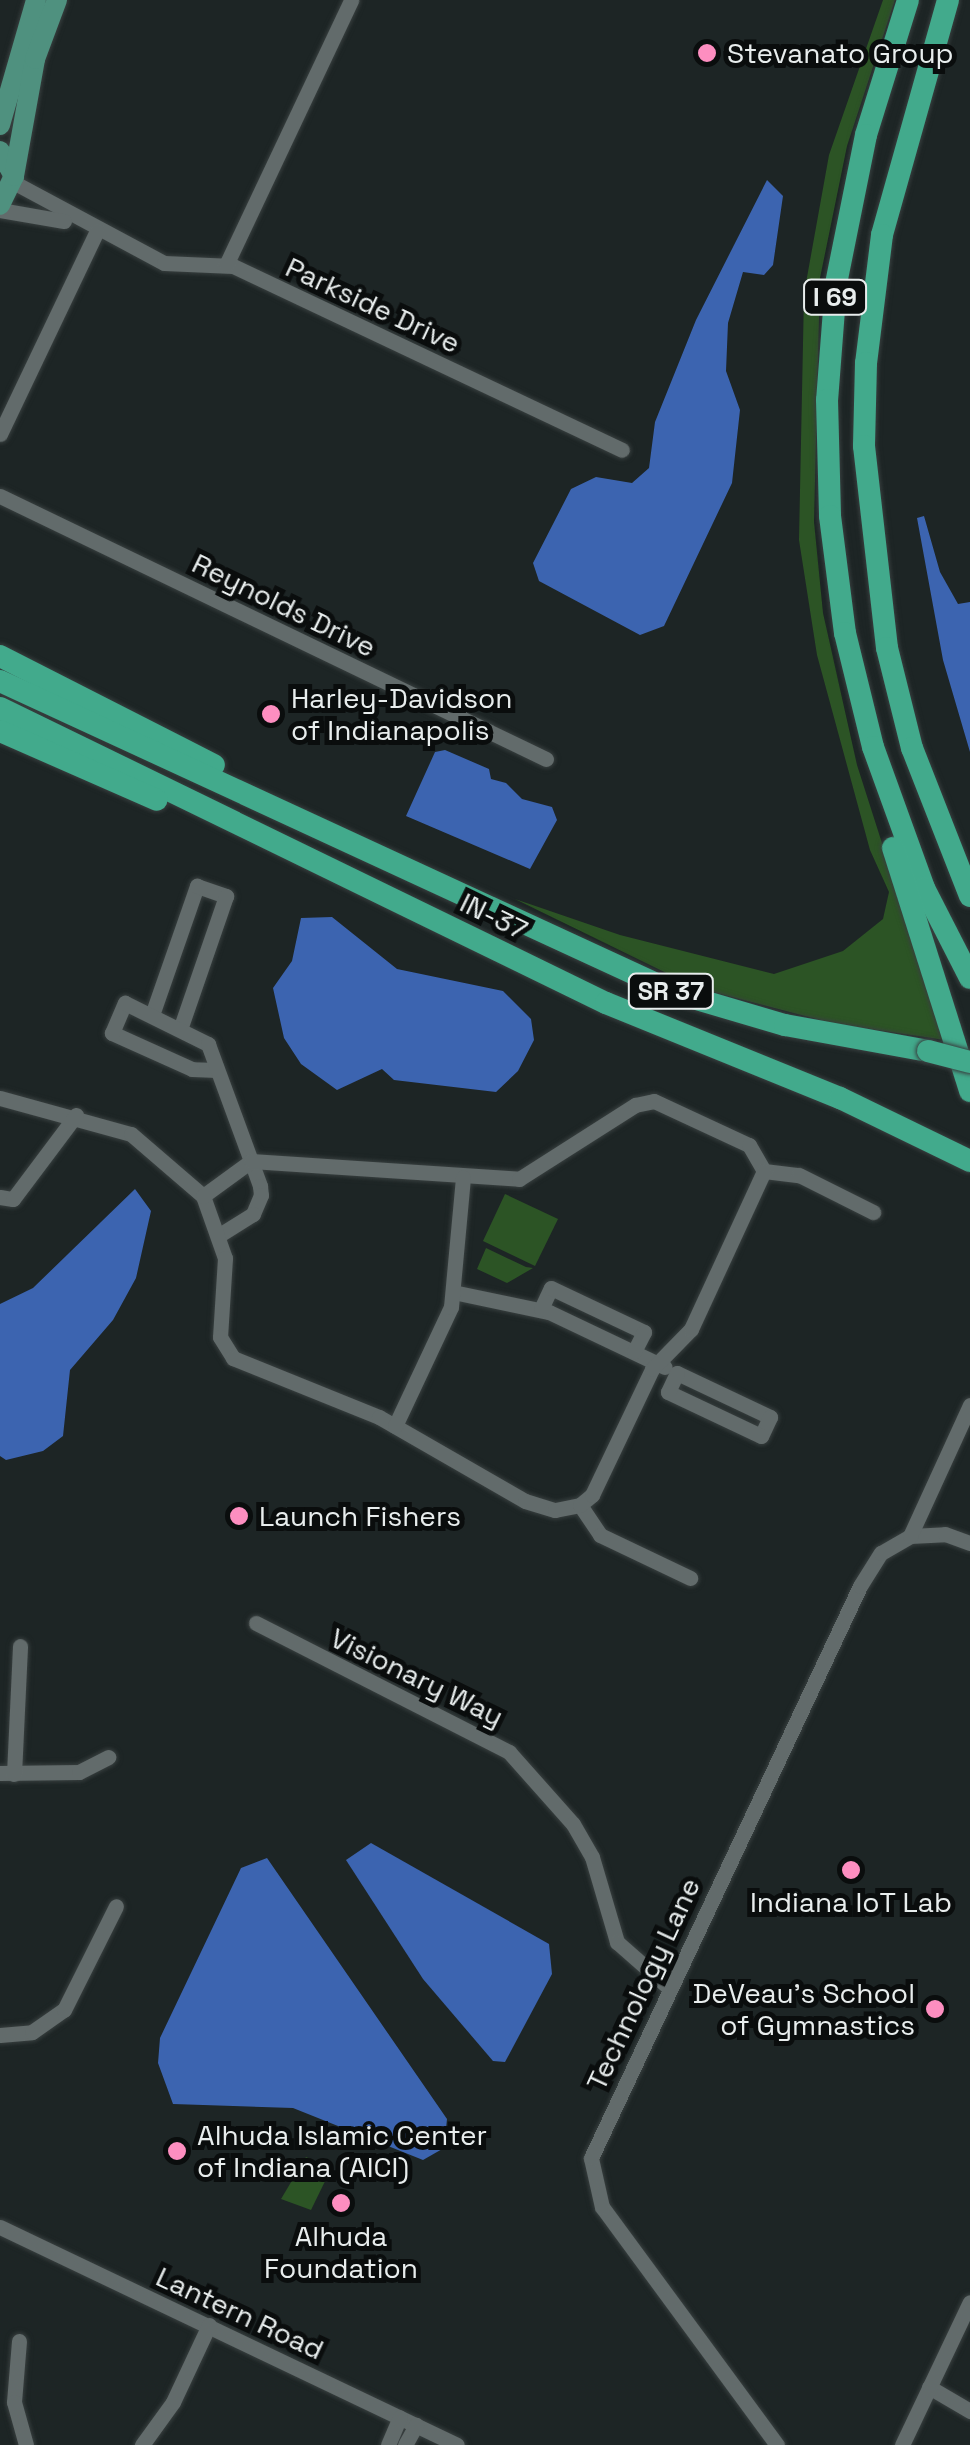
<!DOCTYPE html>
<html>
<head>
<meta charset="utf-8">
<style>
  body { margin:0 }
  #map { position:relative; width:970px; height:2445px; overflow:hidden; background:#1d2525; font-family:"Space Grotesk",sans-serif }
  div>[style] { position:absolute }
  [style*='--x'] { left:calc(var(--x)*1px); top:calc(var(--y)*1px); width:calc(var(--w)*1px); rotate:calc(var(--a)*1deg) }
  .green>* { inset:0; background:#2c5425 }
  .water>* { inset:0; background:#3c64b0 }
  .roads { filter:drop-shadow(0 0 2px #383f3f) drop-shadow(0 0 2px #383f3f) }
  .minor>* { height:15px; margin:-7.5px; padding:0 7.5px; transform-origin:7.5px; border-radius:7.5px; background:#626b6b }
  .major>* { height:20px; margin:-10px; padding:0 10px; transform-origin:10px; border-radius:10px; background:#4f917f }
  .highway>* { height:22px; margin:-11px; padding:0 11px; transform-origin:11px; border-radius:11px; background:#42aa8c }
  .bridges { filter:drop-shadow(0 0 2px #383f3f) drop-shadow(0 0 2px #383f3f) }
  .highway-bridge>* { height:22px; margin:-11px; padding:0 11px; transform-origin:11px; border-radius:11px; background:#42aa8c }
  .dots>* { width:28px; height:28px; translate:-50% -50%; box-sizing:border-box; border:5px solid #0a0d0d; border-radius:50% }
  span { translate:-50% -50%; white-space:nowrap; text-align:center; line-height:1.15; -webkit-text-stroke:10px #0a0d0d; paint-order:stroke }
  .shield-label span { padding:2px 8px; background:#0a0d0d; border:2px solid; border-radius:8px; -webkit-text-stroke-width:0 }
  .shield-label { font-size:25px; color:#e8eded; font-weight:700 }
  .poi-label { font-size:28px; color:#e8eded }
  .left { translate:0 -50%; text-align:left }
  .right { translate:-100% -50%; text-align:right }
  .street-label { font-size:28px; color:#e8eded }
</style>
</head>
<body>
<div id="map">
  <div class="green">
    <i style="clip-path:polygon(883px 0,895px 0,847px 146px,820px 278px,814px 522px,823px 613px,857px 765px,945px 1040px,836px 1024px,697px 988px,515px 899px,620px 935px,774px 974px,843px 951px,883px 919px,889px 892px,870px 850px,817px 655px,799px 540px,804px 294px,829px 155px)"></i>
    <i style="clip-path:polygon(505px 1194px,558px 1219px,535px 1266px,483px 1241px)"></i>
    <i style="clip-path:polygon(486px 1248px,526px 1267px,533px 1268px,507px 1283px,477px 1269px)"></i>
    <i style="clip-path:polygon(306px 2157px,331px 2169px,311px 2210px,281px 2199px)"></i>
  </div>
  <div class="water">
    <i style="clip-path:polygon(767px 180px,783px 196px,773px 265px,764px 275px,743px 272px,728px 323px,726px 371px,740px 410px,732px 483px,664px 626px,640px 635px,539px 581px,533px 563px,571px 489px,596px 477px,632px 483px,649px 468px,655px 422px,696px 320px)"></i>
    <i style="clip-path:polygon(924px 516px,940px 572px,958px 604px,970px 602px,970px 752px,943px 660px,917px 518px)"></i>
    <i style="clip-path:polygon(445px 750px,489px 769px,491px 779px,506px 783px,522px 799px,552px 807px,557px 820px,530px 869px,406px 816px,435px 752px)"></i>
    <i style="clip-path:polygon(332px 917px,397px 969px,503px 991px,531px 1019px,534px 1040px,518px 1071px,496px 1092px,394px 1080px,382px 1069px,337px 1090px,301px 1064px,284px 1038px,273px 988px,292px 961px,301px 918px)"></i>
    <i style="clip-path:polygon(135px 1189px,151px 1211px,136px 1278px,113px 1320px,70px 1370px,63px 1436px,43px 1451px,6px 1460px,0 1456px,0 1304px,33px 1288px)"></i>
    <i style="clip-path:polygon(371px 1843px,549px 1944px,552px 1974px,505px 2062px,493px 2061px,423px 1979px,346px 1860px)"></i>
    <i style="clip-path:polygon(267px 1858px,447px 2119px,444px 2148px,423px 2160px,293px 2108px,173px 2104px,158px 2063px,160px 2038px,241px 1868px)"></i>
  </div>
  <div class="roads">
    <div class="minor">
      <i style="--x:13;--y:182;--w:171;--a:28.2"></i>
      <i style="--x:164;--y:263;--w:69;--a:2.5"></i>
      <i style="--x:233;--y:266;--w:430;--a:25.3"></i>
      <i style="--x:0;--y:210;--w:65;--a:9.8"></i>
      <i style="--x:226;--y:265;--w:293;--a:-64.7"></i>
      <i style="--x:0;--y:434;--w:225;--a:-64.5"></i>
      <i style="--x:0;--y:496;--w:606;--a:25.72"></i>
      <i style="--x:152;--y:1015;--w:137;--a:-70.8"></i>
      <i style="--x:197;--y:886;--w:31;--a:19"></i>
      <i style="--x:226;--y:896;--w:139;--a:109"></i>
      <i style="--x:217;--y:1070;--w:25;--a:-178"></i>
      <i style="--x:192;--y:1069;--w:88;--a:-155.8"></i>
      <i style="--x:112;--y:1033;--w:33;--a:-67"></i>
      <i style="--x:125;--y:1003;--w:93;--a:26.3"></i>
      <i style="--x:208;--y:1044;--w:125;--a:69.8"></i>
      <i style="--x:251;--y:1161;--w:27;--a:70"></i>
      <i style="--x:260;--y:1186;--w:9;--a:84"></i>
      <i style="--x:261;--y:1195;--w:21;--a:113"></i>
      <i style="--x:253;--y:1214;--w:38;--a:148"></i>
      <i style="--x:0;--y:1098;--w:136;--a:15.4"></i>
      <i style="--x:131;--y:1134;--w:95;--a:40.7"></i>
      <i style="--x:203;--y:1196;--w:66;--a:70.5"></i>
      <i style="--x:225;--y:1258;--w:79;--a:93.6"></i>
      <i style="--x:220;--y:1337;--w:25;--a:58"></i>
      <i style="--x:233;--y:1358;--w:157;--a:22"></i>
      <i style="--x:379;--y:1417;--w:168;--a:29.9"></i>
      <i style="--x:525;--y:1501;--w:31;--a:17"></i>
      <i style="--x:555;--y:1510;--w:25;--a:-11"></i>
      <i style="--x:580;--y:1505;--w:36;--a:56"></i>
      <i style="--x:600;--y:1535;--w:100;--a:25.5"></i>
      <i style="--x:203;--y:1196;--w:59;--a:-36.1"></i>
      <i style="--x:251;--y:1161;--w:269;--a:3.8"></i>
      <i style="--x:519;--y:1179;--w:138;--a:-32.5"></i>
      <i style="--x:635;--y:1105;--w:19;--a:-12"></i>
      <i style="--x:654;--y:1101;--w:105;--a:24.9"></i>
      <i style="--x:749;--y:1145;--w:30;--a:60"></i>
      <i style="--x:764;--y:1171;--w:35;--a:7"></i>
      <i style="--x:799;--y:1175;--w:83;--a:26.6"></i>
      <i style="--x:0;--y:1197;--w:13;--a:9"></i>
      <i style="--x:13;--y:1199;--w:105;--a:-53.1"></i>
      <i style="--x:453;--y:1292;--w:98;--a:11.8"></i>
      <i style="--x:549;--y:1312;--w:128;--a:25.4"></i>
      <i style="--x:541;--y:1309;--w:23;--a:-65"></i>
      <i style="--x:551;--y:1288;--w:103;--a:25.3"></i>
      <i style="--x:644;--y:1332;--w:22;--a:117"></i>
      <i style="--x:677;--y:1373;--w:103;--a:25.3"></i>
      <i style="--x:770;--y:1417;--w:21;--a:115"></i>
      <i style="--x:761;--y:1436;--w:103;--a:-154.7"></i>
      <i style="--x:668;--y:1392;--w:21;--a:-65"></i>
      <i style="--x:395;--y:1426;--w:132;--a:-64.8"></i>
      <i style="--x:451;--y:1307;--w:130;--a:-84.7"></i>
      <i style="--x:580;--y:1505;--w:16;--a:-40"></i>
      <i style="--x:592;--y:1495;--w:140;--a:-64.5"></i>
      <i style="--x:652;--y:1369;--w:56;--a:-45.7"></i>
      <i style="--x:691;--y:1329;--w:174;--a:-65.2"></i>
      <i style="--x:910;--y:1536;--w:35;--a:-3"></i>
      <i style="--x:945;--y:1534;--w:27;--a:20"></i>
      <i style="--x:256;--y:1623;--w:284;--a:27"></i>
      <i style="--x:509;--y:1752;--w:96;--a:48.4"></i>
      <i style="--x:573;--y:1824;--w:38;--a:60"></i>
      <i style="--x:592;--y:1857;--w:89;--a:73.6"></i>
      <i style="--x:617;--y:1942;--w:68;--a:41.4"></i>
      <i style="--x:0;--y:1773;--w:79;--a:-0.7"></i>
      <i style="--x:79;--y:1772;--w:33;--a:-27"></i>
      <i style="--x:14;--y:1774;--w:128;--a:-87.3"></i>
      <i style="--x:0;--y:2035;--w:32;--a:-5"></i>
      <i style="--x:32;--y:2032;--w:39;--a:-35"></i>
      <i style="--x:64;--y:2010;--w:116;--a:-63.4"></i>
      <i style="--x:0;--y:2227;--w:506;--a:25.5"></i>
      <i style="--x:19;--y:2341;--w:61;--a:94.7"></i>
      <i style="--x:14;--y:2402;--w:45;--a:74.4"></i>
      <i style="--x:929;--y:2387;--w:48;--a:30.3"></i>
      <i style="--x:142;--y:2445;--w:53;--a:-54.2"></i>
      <i style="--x:173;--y:2402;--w:85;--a:-64.9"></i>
      <i style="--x:388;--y:2445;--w:30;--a:-67"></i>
      <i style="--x:405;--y:2445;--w:23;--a:-61"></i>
      <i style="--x:777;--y:2445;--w:295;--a:-126.3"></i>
      <i style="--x:602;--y:2207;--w:50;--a:-102.7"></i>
      <i style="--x:591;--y:2158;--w:632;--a:-64.81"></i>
      <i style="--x:860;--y:1586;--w:39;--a:-58"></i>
      <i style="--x:881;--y:1553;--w:34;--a:-30"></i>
      <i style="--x:910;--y:1536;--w:144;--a:-65.4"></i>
      <i style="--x:902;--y:2445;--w:158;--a:-64.6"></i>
    </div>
    <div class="major">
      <i style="--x:0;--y:125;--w:130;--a:-73.9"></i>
      <i style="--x:0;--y:151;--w:29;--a:61"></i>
      <i style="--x:14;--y:176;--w:32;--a:116"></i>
      <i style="--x:14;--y:176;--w:119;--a:-79.8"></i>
      <i style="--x:35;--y:59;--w:63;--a:-69.6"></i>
    </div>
    <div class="highway">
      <i style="--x:908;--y:0;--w:141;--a:107.3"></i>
      <i style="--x:866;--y:135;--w:152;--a:101.4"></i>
      <i style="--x:836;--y:284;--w:116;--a:94.4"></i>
      <i style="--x:827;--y:400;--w:116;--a:88.5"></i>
      <i style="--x:830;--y:516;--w:118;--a:82.7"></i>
      <i style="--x:845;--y:633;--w:117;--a:76.2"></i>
      <i style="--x:873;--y:747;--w:150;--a:70.1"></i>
      <i style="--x:924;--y:888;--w:101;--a:62.9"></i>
      <i style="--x:948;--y:0;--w:244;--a:105.7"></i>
      <i style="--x:882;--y:235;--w:129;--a:97.1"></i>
      <i style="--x:866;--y:363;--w:83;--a:91.4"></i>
      <i style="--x:864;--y:446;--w:203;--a:83.5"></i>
      <i style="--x:887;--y:648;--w:103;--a:76"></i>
      <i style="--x:912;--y:748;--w:159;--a:68.6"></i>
      <i style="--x:0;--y:656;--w:240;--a:27"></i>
      <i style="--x:0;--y:681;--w:745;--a:24.78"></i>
      <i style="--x:676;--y:993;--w:114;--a:16.4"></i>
      <i style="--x:785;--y:1025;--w:145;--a:10.3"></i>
      <i style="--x:0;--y:708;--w:674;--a:25.96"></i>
      <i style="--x:606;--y:1003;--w:253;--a:22.1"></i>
      <i style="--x:840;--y:1098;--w:144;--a:25.9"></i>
      <i style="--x:0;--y:731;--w:171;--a:23.7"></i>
      <i style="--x:893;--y:848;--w:255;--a:72.4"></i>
    </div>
  </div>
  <div class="bridges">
    <div class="highway-bridge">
      <i style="--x:928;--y:1051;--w:43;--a:14.7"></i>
    </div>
  </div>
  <div class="dots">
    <i style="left:707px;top:53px;background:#fd8ec0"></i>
    <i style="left:271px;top:714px;background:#fd8ec0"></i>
    <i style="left:239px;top:1516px;background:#fd8ec0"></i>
    <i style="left:851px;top:1870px;background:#fd8ec0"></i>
    <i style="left:935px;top:2009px;background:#fd8ec0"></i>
    <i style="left:177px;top:2151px;background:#fd8ec0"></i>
    <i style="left:341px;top:2203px;background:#fd8ec0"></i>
  </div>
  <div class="shield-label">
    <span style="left:835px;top:297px">I 69</span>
    <span style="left:671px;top:991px">SR 37</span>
  </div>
  <div class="poi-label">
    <span class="left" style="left:727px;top:53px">Stevanato Group</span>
    <span class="left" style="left:291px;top:714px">Harley-Davidson<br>of Indianapolis</span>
    <span class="left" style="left:259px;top:1516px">Launch Fishers</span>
    <span style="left:851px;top:1902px">Indiana IoT Lab</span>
    <span class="right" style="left:915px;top:2009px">DeVeau's School<br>of Gymnastics</span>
    <span class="left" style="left:197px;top:2151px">Alhuda Islamic Center<br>of Indiana (AICI)</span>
    <span style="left:341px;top:2252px">Alhuda<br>Foundation</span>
  </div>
  <div class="street-label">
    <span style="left:373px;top:305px;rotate:25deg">Parkside Drive</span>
    <span style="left:284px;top:605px;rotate:26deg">Reynolds Drive</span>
    <span style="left:494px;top:916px;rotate:26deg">IN-37</span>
    <span style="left:417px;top:1677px;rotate:26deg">Visionary Way</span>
    <span style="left:643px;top:1984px;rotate:-65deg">Technology Lane</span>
    <span style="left:240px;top:2313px;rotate:25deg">Lantern Road</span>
  </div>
</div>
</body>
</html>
